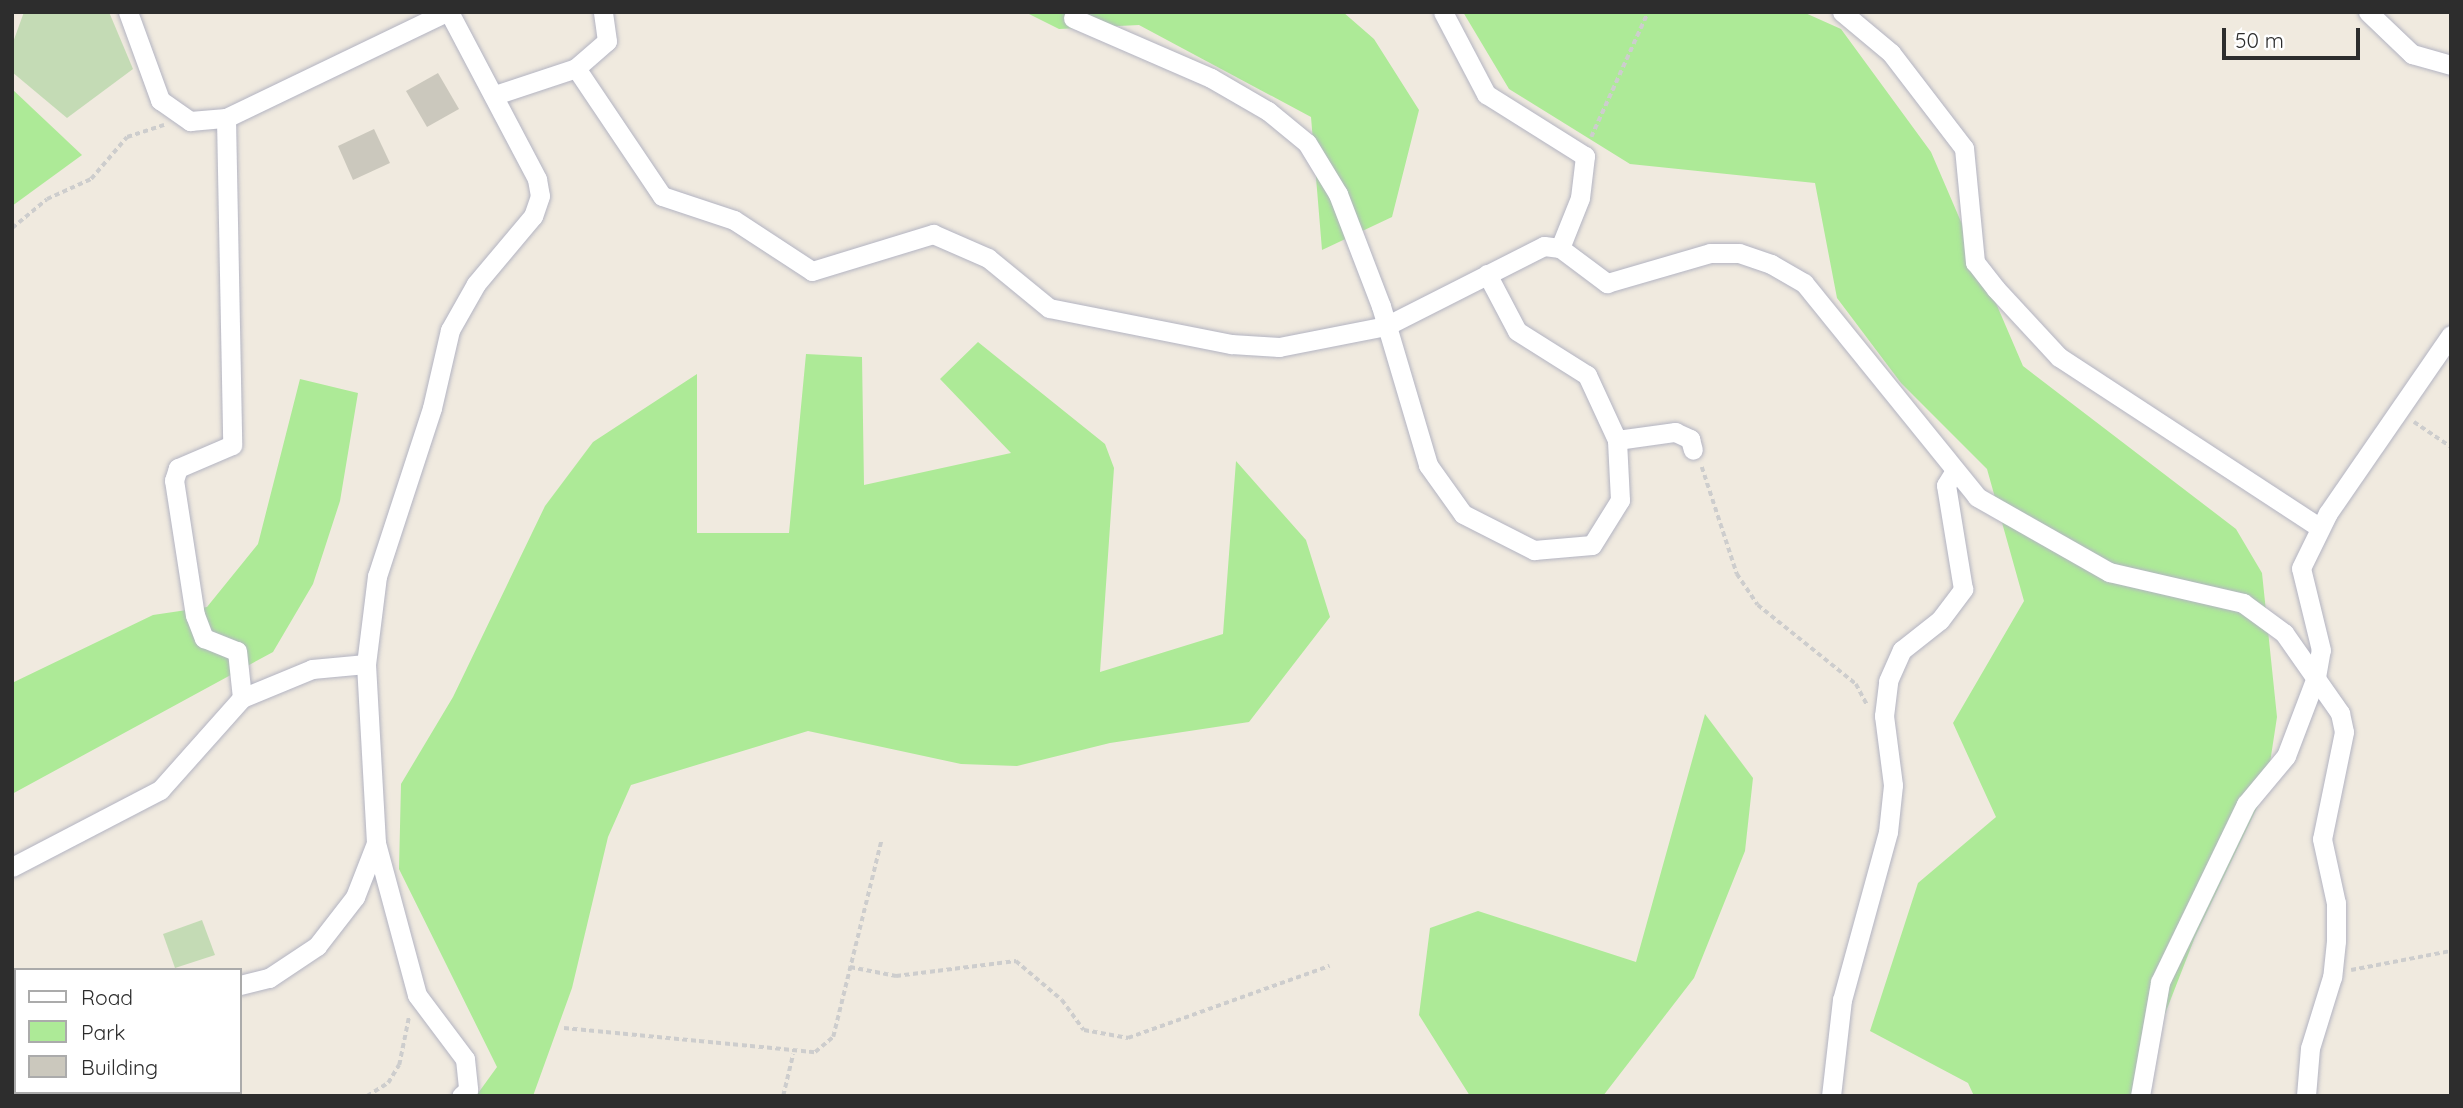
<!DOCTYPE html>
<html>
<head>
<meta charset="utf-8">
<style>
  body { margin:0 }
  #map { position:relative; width:2463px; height:1108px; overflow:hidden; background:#f0eadf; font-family:Quicksand,sans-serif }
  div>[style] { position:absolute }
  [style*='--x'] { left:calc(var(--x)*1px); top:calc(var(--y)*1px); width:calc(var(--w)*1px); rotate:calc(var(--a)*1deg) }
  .green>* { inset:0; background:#adea97 }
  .cemetery>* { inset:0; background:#c4dbb5 }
  .building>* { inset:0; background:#cbc8bd }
  .path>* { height:3.5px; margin-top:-1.75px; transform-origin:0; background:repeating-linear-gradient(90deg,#cdcdcd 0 5px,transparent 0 8.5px) }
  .roads { filter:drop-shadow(0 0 2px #b3b4c2) drop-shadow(0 0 2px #b3b4c2) }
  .minor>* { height:19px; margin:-9.5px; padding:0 9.5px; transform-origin:9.5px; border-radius:9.5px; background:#fff }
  span { translate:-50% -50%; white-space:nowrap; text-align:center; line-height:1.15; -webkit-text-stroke:7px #fff; paint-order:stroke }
  .frame { position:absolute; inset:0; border:14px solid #2d2d2d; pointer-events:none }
  .legend { position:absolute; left:14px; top:968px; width:228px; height:126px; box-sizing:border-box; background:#fff; border:2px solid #ababab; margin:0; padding:9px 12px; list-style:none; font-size:21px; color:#2d2d2d }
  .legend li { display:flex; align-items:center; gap:14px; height:35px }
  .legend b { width:35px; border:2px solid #ababab }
  .scale { position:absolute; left:2222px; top:28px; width:138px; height:32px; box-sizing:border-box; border:4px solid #2d2d2d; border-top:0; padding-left:9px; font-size:21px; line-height:24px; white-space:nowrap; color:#2d2d2d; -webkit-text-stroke:5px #fff; paint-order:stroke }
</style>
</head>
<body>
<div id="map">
  <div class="green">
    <i style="clip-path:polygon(1025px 12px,1343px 12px,1374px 39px,1419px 110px,1392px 217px,1322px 250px,1311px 117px,1139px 25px,1059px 29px)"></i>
    <i style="clip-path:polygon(1463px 12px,1803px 12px,1841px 29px,1931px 152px,2023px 366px,2236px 529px,2262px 573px,2277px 717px,2266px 789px,2195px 937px,2133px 1096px,1974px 1096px,1968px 1083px,1870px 1031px,1918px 883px,1996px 817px,1953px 723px,2024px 601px,1987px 469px,1901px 383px,1837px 298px,1815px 183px,1630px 164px,1509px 89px)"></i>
    <i style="clip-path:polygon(12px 89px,82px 155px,12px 206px)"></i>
    <i style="clip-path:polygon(978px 342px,1105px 444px,1114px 468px,1100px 672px,1223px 634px,1236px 461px,1306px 540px,1330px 617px,1249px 722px,1110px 743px,1017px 766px,961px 764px,808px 731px,631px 785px,608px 837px,572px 988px,533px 1096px,476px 1096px,497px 1067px,399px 869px,401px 784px,453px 697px,545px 506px,593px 442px,697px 374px,697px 533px,789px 533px,806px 354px,862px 357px,864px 485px,1011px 453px,940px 379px)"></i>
    <i style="clip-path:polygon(300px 379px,358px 393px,340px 501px,313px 584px,273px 652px,12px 794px,12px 683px,153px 615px,207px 607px,258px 544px)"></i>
    <i style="clip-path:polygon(1705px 714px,1753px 778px,1745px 851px,1694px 978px,1603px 1096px,1470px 1096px,1419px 1015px,1430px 928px,1478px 911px,1636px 962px)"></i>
    <i style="clip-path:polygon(16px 1084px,16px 1092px,235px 1092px,12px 1096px)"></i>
  </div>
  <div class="cemetery">
    <i style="clip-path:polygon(24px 12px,109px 12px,133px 69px,67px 118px,12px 72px,12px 45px)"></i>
    <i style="clip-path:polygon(202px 920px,215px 955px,175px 968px,163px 934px)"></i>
  </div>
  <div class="building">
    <i style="clip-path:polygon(438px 73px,459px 109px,427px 127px,406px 91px)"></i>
    <i style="clip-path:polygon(374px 129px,390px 163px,353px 180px,338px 146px)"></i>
  </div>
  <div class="path">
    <i style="--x:1591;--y:137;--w:137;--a:-65.5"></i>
    <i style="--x:12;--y:228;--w:45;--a:-39.6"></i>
    <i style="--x:47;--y:199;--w:48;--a:-24.4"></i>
    <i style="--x:91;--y:179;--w:55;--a:-49.4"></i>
    <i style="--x:127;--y:137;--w:39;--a:-18"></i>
    <i style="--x:2414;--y:422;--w:45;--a:34"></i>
    <i style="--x:1702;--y:467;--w:113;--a:71.9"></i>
    <i style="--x:1737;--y:574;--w:37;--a:56"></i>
    <i style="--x:1758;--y:605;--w:126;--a:38.9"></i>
    <i style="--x:1856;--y:684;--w:24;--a:62"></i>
    <i style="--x:850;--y:967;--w:47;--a:11.1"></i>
    <i style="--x:896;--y:976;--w:121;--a:-7.1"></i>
    <i style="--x:1016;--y:961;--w:60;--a:40.3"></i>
    <i style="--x:1062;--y:1000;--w:37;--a:54"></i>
    <i style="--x:1084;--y:1030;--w:45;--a:10.3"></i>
    <i style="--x:1128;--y:1038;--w:214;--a:-19.7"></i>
    <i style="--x:2351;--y:970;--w:102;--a:-10.8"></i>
    <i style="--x:564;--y:1028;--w:252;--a:5.5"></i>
    <i style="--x:815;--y:1052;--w:23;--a:-40"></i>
    <i style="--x:833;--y:1037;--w:202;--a:-76.2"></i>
    <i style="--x:367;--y:1096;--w:25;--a:-32"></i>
    <i style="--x:388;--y:1083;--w:21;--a:-59"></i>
    <i style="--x:399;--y:1065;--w:50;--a:-78.5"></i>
    <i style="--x:783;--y:1096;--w:43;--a:-76.6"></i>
  </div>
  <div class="roads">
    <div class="minor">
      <i style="--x:128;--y:12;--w:94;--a:70"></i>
      <i style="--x:160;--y:100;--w:37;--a:35"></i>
      <i style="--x:190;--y:121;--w:36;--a:-5"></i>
      <i style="--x:226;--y:118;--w:244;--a:-25.7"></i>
      <i style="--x:449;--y:12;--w:189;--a:62.2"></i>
      <i style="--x:537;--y:179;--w:17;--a:80"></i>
      <i style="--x:540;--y:196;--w:21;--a:109"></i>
      <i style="--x:533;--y:216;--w:89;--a:130"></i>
      <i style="--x:476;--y:284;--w:53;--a:119.5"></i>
      <i style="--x:450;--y:330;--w:80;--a:103"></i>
      <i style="--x:432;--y:408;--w:177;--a:108.1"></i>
      <i style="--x:377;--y:576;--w:89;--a:97.1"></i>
      <i style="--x:366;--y:664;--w:179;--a:86.8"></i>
      <i style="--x:376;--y:843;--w:157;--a:74.9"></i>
      <i style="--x:417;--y:995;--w:80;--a:53.1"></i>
      <i style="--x:465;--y:1059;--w:31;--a:84"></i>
      <i style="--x:468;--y:1090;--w:9;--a:139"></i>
      <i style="--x:1443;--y:12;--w:93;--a:62.3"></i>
      <i style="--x:1486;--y:94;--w:117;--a:32.1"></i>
      <i style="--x:1585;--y:156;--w:42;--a:96.8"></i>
      <i style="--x:1580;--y:198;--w:54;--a:111.8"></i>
      <i style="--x:1842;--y:12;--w:64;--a:39.9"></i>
      <i style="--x:1891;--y:53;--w:120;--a:52.5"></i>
      <i style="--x:1964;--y:148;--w:115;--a:84.5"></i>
      <i style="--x:1975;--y:262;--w:34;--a:52"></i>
      <i style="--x:1996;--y:289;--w:93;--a:47.2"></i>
      <i style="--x:2059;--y:357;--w:311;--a:33.2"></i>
      <i style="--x:2368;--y:12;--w:61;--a:43.7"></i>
      <i style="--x:2412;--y:54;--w:41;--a:15.8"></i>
      <i style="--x:1073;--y:18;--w:150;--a:23.5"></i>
      <i style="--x:1211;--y:78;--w:66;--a:30.1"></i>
      <i style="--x:1268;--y:111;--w:50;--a:39.4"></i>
      <i style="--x:1307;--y:143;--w:60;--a:58.7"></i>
      <i style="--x:1338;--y:194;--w:120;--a:69"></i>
      <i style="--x:1381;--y:306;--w:166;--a:73.5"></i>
      <i style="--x:1428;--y:465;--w:60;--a:54.5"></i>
      <i style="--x:1463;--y:514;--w:80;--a:26.9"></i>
      <i style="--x:1534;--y:550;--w:58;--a:-4.9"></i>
      <i style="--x:1592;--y:545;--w:53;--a:-58.1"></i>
      <i style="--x:1620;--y:500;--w:60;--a:-92.9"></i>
      <i style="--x:576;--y:68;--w:41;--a:-41.1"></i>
      <i style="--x:607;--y:41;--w:29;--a:-98"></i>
      <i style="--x:495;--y:95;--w:85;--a:-18.4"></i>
      <i style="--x:576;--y:68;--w:154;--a:56.1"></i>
      <i style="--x:662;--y:196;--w:76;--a:18.4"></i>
      <i style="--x:734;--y:220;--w:93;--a:33.2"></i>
      <i style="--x:812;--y:271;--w:127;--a:-17"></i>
      <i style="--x:933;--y:234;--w:60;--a:23.6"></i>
      <i style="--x:988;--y:258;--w:79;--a:39.3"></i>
      <i style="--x:1049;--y:308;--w:186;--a:11.2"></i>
      <i style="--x:1231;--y:344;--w:48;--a:3.6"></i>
      <i style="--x:1279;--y:347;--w:109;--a:-11.1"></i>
      <i style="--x:1386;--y:326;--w:177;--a:-26.9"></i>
      <i style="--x:1544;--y:246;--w:16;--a:7"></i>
      <i style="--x:1560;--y:248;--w:59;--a:36.7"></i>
      <i style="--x:1607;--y:283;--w:107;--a:-16.2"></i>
      <i style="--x:1710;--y:253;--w:29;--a:0"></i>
      <i style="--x:1739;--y:253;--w:34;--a:19"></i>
      <i style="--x:1771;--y:264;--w:38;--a:30"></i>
      <i style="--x:1804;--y:283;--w:275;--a:51"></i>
      <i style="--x:1977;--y:497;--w:152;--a:29.6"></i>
      <i style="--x:2109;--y:572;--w:138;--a:13"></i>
      <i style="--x:2243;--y:603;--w:51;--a:36.2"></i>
      <i style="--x:2284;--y:633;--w:98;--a:55"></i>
      <i style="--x:2340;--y:713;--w:19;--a:78"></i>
      <i style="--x:2344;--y:732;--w:109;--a:101.6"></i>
      <i style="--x:2322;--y:839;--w:66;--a:77.7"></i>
      <i style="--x:2336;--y:903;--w:38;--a:90"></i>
      <i style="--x:2336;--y:941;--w:36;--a:96"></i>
      <i style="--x:2332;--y:977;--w:74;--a:107.2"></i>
      <i style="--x:2310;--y:1048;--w:48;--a:94.8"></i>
      <i style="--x:226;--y:118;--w:327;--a:88.9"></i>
      <i style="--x:232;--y:445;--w:59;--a:156.9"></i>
      <i style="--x:178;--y:468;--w:13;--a:108"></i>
      <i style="--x:174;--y:480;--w:137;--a:81.2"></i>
      <i style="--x:195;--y:615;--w:25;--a:69"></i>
      <i style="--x:204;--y:638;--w:35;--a:22"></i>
      <i style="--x:237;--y:651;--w:47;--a:83.9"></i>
      <i style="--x:1487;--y:274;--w:64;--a:62.2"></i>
      <i style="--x:1517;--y:331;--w:83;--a:32.2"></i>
      <i style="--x:1587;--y:375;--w:72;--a:65.2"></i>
      <i style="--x:1617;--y:440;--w:59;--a:-7.9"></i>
      <i style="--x:1675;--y:432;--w:17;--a:25"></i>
      <i style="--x:1690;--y:439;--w:11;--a:75"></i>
      <i style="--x:12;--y:867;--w:167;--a:-27.5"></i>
      <i style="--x:160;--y:790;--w:123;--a:-48.3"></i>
      <i style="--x:242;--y:698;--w:76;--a:-22.5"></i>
      <i style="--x:312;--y:669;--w:54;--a:-5.3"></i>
      <i style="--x:240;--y:985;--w:30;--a:-14"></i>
      <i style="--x:269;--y:978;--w:58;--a:-33.7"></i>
      <i style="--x:317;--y:946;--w:62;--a:-52.2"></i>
      <i style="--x:355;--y:897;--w:58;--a:-68.7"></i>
      <i style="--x:12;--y:1029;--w:4;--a:-14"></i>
      <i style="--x:1831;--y:1096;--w:97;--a:-83.5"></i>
      <i style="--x:1842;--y:1000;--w:174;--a:-74.7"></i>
      <i style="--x:1888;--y:832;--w:47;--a:-83.9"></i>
      <i style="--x:1893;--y:785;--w:70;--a:-97.4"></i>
      <i style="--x:1884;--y:716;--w:35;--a:-83"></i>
      <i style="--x:1888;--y:681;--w:34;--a:-66"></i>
      <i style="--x:1902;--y:650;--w:48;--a:-38.3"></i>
      <i style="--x:1940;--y:620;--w:39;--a:-53"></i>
      <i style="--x:1963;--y:589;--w:105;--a:-99.3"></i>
      <i style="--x:1946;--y:485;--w:13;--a:-58"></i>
      <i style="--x:2140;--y:1096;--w:116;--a:-80"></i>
      <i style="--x:2160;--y:982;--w:198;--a:-64.2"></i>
      <i style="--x:2246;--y:804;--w:62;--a:-50.2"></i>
      <i style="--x:2286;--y:756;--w:85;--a:-69.2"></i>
      <i style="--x:2316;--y:677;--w:27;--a:-80"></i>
      <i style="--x:2321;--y:650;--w:84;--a:-103.7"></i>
      <i style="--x:2301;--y:568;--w:61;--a:-63.9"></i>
      <i style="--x:2328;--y:513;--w:216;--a:-55.4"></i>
    </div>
  </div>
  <div class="frame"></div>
  <ul class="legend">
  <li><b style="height:9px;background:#fff"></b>Road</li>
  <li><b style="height:19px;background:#adea97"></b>Park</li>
  <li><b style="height:19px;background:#cbc8bd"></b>Building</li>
  </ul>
  <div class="scale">50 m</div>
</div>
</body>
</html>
